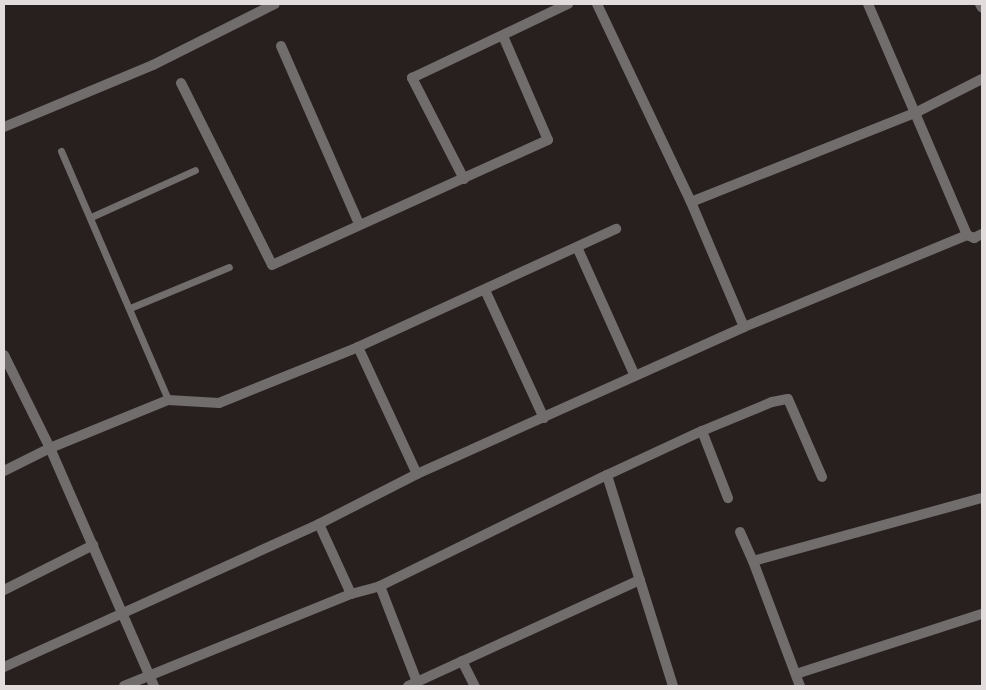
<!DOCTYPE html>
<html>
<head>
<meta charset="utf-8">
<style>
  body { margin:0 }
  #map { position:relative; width:986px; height:690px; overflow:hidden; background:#27201e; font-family:Spectral,serif }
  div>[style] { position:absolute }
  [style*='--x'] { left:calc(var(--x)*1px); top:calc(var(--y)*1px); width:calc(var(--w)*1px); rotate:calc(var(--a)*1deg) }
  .lane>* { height:7px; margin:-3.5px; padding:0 3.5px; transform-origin:3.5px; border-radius:3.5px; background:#716d6c }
  .street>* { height:10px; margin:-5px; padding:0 5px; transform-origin:5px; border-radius:5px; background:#716d6c }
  span { translate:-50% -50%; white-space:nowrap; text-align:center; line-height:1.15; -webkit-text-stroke:4px #27201e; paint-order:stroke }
  .frame { position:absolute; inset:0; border:5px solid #e2dddc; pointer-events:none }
</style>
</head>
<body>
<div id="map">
  <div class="lane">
    <i style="--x:61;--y:151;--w:271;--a:66.7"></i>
    <i style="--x:91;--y:217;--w:114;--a:-24.3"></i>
    <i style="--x:130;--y:308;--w:107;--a:-22.5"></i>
  </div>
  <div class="street">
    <i style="--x:868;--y:4;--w:119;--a:66.7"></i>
    <i style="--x:915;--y:113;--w:75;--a:-26.9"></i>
    <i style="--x:980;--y:4;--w:4;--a:63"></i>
    <i style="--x:281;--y:46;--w:194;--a:66.3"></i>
    <i style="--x:181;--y:83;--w:203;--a:63.4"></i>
    <i style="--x:272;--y:265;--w:303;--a:-24.4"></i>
    <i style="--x:548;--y:140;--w:113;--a:-113.4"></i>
    <i style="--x:4;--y:127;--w:161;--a:-22.6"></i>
    <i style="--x:153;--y:65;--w:136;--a:-26.6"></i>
    <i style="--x:464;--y:179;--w:114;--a:-117.2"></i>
    <i style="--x:412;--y:78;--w:173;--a:-25.4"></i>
    <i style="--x:691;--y:202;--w:241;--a:-21.7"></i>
    <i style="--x:915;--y:113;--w:133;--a:66.9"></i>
    <i style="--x:967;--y:235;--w:8;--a:23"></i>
    <i style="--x:974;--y:238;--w:9;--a:-27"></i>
    <i style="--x:577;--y:247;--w:141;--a:65.8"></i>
    <i style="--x:485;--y:290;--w:141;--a:65.3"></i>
    <i style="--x:744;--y:327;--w:241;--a:-22.4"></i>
    <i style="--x:358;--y:347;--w:284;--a:-24.6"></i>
    <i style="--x:4;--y:355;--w:104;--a:63.7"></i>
    <i style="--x:50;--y:448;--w:127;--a:-22.1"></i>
    <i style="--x:168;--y:400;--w:51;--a:3.4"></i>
    <i style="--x:219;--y:403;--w:150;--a:-21.9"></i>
    <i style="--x:358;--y:347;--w:140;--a:65.1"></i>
    <i style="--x:417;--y:474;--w:359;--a:-24.2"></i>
    <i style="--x:744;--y:327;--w:136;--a:-113"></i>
    <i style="--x:691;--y:202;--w:219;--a:-115.4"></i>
    <i style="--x:702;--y:431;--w:76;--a:-22.5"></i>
    <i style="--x:772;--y:402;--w:16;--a:-11"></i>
    <i style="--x:788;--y:399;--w:85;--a:66.4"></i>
    <i style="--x:4;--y:471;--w:51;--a:-26.6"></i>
    <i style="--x:50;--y:448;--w:260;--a:66.4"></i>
    <i style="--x:319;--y:524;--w:77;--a:65.4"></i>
    <i style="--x:740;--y:532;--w:32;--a:66"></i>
    <i style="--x:753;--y:561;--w:238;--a:-15.4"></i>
    <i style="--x:753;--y:561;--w:134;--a:69.4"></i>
    <i style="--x:380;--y:586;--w:103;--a:68.9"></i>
    <i style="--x:4;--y:590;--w:100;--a:-26.8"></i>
    <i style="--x:462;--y:661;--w:28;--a:63"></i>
    <i style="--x:4;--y:667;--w:346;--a:-24.4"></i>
    <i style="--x:319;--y:524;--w:110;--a:-27"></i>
    <i style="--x:796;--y:674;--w:195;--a:-17.9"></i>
    <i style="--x:124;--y:686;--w:245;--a:-22.1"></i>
    <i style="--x:351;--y:594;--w:30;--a:-15"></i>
    <i style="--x:380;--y:586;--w:253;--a:-26.1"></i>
    <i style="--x:408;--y:686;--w:255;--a:-24.6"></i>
    <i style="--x:673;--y:686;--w:221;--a:-107.4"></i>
    <i style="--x:607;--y:475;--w:105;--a:-24.9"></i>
    <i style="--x:702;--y:431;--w:72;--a:68.8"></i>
  </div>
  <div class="frame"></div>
</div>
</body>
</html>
